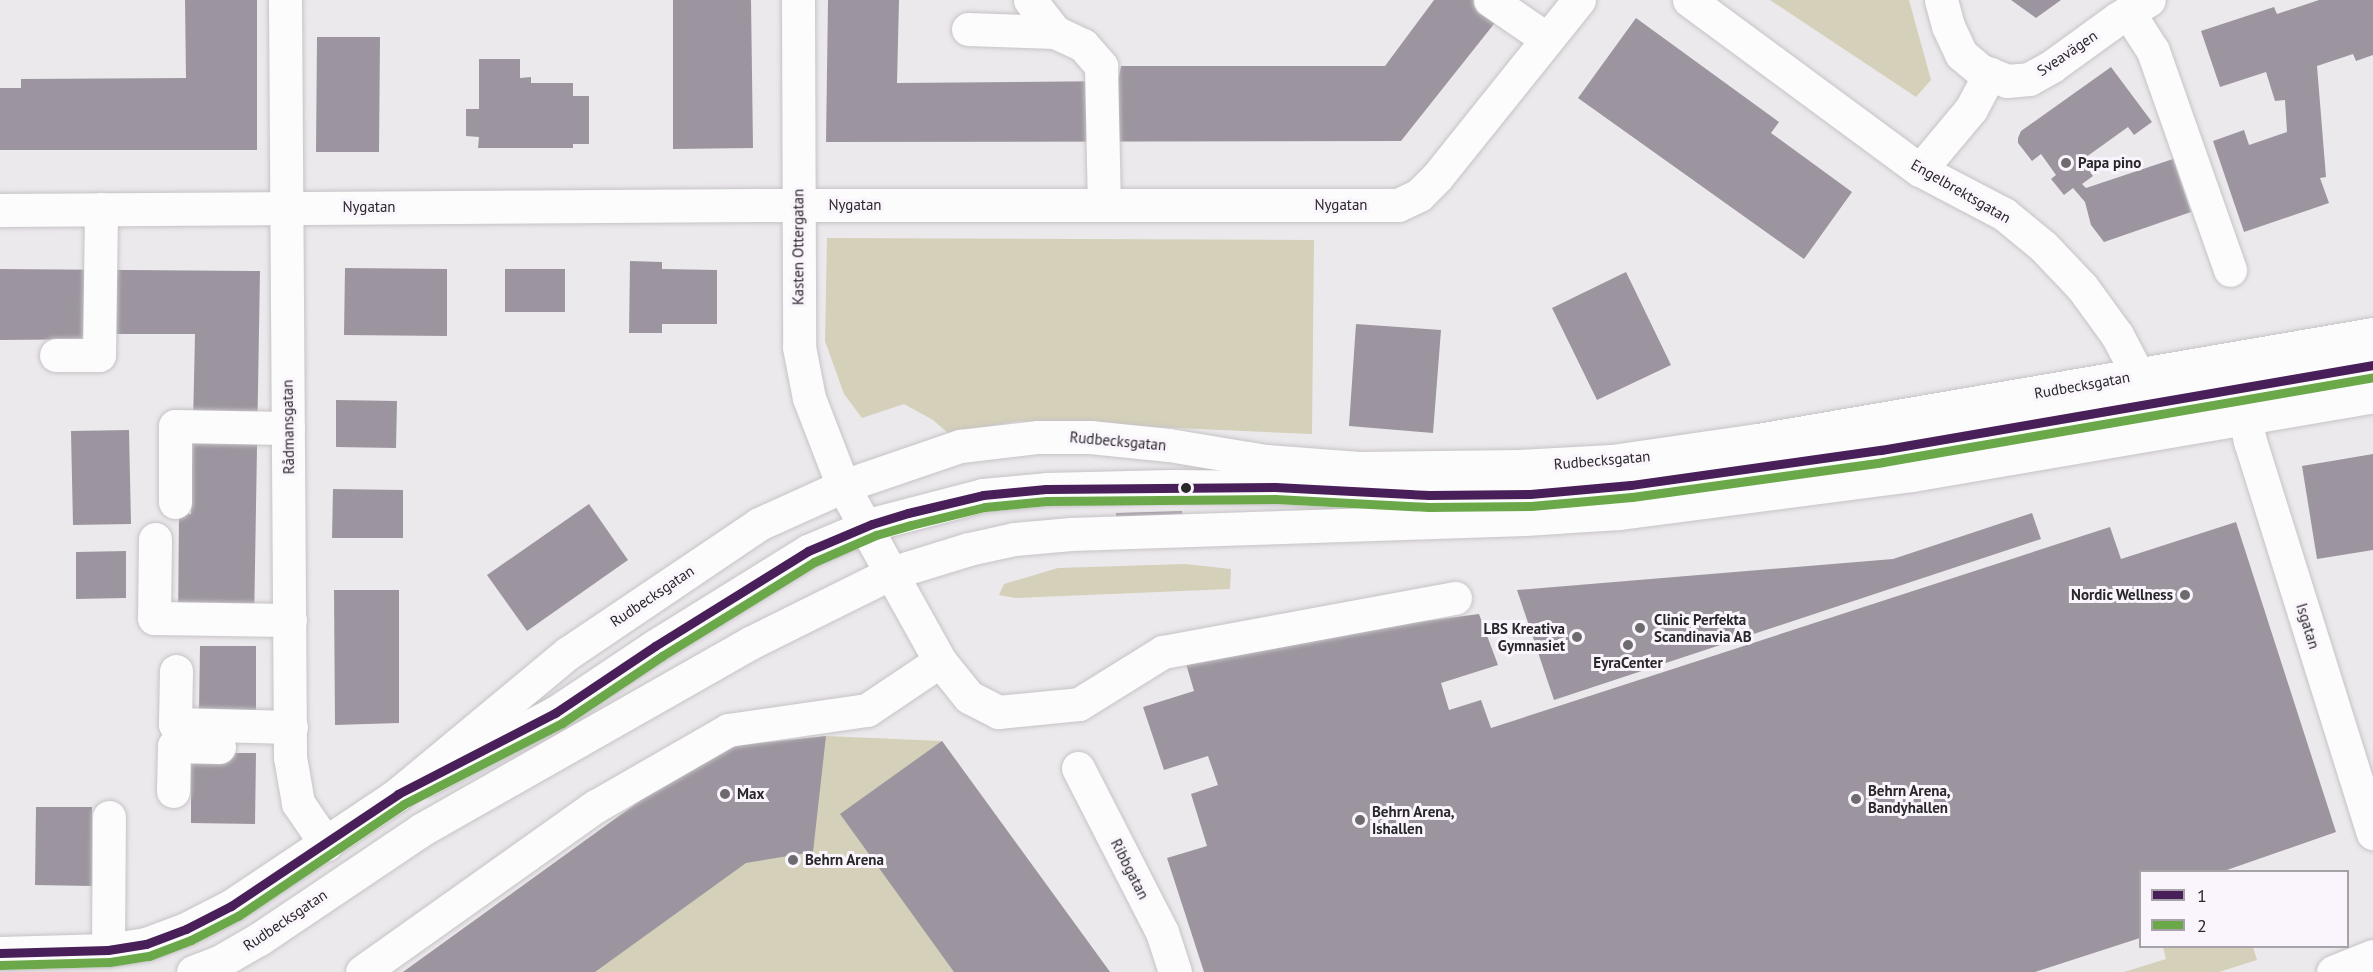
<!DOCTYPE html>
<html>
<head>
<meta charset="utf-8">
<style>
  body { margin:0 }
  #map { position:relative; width:2373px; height:972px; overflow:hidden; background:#ece9ed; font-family:"PT Sans",sans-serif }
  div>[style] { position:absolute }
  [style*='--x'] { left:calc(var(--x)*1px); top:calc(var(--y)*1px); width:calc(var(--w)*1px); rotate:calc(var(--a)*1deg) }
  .green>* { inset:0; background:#d5d0b9 }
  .building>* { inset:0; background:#9c959f }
  .roads { filter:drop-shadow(0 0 2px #c6c3c6) drop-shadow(0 0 2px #c6c3c6) }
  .minor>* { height:33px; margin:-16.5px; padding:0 16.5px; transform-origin:16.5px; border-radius:16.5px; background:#fcfcfc }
  .major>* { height:33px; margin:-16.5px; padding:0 16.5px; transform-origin:16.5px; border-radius:16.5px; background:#fcfcfc }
  .bus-1>* { height:9px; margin:-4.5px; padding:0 4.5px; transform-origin:4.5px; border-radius:4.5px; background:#481f59 }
  .bus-2>* { height:9px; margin:-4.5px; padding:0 4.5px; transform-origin:4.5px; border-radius:4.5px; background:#6ba849 }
  .dots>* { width:16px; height:16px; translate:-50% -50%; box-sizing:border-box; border:3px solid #faf4fc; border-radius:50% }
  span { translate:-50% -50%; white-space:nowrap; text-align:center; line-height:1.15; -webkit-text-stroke:6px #faf4fc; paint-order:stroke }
  .street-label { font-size:15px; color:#29272a }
  .poi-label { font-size:15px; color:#29272a; font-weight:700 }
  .left { translate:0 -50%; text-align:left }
  .right { translate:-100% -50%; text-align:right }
  .legend { position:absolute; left:2139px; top:870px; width:210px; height:78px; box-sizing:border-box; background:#faf4fc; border:2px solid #a6a2a8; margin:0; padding:8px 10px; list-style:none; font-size:18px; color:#29272a }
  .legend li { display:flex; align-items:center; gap:12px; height:30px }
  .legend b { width:30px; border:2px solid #a6a2a8 }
</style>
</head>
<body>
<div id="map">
  <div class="green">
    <i style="clip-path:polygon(1770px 0,1909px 0,1931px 80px,1916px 97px)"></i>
    <i style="clip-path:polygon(827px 238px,1314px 240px,1312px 434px,1019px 421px,948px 433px,933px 420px,904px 404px,862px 418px,844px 394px,825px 341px)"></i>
    <i style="clip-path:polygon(1185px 564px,1231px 569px,1230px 589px,1015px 598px,999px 595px,1004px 584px,1058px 568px)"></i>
    <i style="clip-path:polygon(826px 736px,942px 741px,1110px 972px,403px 972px,713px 748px)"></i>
    <i style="clip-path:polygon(2163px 947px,2253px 947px,2257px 960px,2219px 972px,2124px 972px,2166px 959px)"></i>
  </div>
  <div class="building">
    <i style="clip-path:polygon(185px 0,257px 0,257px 150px,0 150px,0 88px,21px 88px,21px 79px,186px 78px)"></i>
    <i style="clip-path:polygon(673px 0,751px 0,753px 148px,673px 149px)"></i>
    <i style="clip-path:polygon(828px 0,899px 0,897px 83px,1118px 81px,1121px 66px,1385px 66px,1434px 0,1513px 0,1401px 141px,826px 142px)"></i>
    <i style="clip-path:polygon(2011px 0,2061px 0,2036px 18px)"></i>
    <i style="clip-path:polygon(2319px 0,2373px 0,2373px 55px,2356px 61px,2353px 54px,2317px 66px,2326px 177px,2320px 178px,2329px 203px,2244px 232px,2213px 141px,2244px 130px,2249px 145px,2287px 132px,2285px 100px,2275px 101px,2266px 72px,2220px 87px,2201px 31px,2274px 7px,2277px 14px)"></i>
    <i style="clip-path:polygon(1636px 18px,1779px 122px,1771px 133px,1852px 192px,1804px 259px,1578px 98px)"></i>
    <i style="clip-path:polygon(317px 37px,380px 37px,379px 152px,316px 152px)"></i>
    <i style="clip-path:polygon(479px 59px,520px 59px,520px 78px,531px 77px,531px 83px,573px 83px,573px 96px,589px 96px,589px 144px,573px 144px,573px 148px,478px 148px,479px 137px,466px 136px,466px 109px,479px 109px)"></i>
    <i style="clip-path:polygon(2111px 67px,2152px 122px,2134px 135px,2128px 127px,2082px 160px,2093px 176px,2082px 184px,2086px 188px,2173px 159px,2191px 212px,2104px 242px,2091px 225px,2085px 202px,2073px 188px,2064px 195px,2051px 179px,2056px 175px,2041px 154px,2032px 161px,2018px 143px,2018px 138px,2021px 131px)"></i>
    <i style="clip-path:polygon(630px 261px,662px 262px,662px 269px,717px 270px,717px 324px,662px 324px,662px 333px,629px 333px)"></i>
    <i style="clip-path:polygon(345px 268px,447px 269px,447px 336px,344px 335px)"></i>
    <i style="clip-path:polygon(0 269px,260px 271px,254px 625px,178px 624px,179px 514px,191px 514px,195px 334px,105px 334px,105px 339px,0 340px)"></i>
    <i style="clip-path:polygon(505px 269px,565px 269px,565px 312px,505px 312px)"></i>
    <i style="clip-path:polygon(1626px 272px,1671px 365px,1597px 400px,1552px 308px)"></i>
    <i style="clip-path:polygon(1356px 324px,1441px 330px,1433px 433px,1349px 426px)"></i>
    <i style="clip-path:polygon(336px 400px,397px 401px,396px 448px,336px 447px)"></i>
    <i style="clip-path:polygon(129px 430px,131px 524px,73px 525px,71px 431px)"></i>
    <i style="clip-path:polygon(2373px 454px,2373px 550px,2317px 559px,2302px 466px)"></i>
    <i style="clip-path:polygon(333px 489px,403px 490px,403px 538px,332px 538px)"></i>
    <i style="clip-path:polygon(589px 504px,628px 560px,527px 631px,487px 575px)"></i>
    <i style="clip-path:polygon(1182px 511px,1183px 519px,1116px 521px,1116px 513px)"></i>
    <i style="clip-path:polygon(2032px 513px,2041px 539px,1554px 700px,1517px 590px,1893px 559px)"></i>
    <i style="clip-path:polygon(2236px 522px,2336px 832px,2221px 872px,2140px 872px,2140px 938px,2035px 972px,1204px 972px,1167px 858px,1207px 846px,1191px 794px,1218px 785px,1208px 756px,1164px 770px,1143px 707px,1194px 691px,1184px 657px,1288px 639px,1479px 614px,1498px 665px,1441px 683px,1449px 710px,1481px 700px,1491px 728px,2110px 527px,2121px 559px)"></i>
    <i style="clip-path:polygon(126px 551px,126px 598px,76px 599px,76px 552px)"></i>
    <i style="clip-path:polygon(334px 590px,399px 590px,399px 723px,335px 725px)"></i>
    <i style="clip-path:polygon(200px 646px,256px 646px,256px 712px,199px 712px)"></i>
    <i style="clip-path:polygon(826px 736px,813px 852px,746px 863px,595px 972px,403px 972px,713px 748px)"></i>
    <i style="clip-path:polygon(942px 741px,1110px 972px,954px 972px,840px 814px)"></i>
    <i style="clip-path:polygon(191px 753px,256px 753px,255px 824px,191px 823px)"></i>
    <i style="clip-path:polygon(36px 807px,92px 807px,92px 886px,35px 885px)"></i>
  </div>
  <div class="roads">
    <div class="minor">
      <i style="--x:285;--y:0;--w:757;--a:89.62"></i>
      <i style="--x:290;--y:757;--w:47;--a:80.1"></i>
      <i style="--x:298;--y:803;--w:50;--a:55.7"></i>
      <i style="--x:798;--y:0;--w:347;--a:89.8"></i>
      <i style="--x:799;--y:347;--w:52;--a:78.9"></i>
      <i style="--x:809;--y:398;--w:94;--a:68.9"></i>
      <i style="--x:1030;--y:0;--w:41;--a:52"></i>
      <i style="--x:1490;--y:0;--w:69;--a:34.4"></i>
      <i style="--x:1689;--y:0;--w:287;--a:36.4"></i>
      <i style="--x:1920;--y:170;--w:95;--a:27.6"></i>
      <i style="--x:2004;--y:214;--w:50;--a:39.4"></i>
      <i style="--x:2043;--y:246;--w:57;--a:46.4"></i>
      <i style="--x:2082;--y:287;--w:59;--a:53.9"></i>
      <i style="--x:2117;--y:335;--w:45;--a:62.3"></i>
      <i style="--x:1941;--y:0;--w:27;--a:75"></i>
      <i style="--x:1948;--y:26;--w:31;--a:65"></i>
      <i style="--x:1961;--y:54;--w:25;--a:40"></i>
      <i style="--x:1980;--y:70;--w:29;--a:22"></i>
      <i style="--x:2007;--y:81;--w:22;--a:-5"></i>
      <i style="--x:2029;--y:79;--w:26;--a:-29"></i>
      <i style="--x:2052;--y:66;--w:80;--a:-35.9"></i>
      <i style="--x:2117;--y:19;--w:37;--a:-31"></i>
      <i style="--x:2128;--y:12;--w:46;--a:57.3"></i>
      <i style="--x:2153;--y:51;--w:232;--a:70.6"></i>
      <i style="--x:968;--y:29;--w:87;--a:2"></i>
      <i style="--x:1055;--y:32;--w:31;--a:25"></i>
      <i style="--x:1083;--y:45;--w:28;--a:49"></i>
      <i style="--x:1101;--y:66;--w:139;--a:88.8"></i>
      <i style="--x:1920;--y:170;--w:80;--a:-50.1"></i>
      <i style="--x:1971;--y:109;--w:40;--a:-62"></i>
      <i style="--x:0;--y:210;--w:757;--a:-0.38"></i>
      <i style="--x:757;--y:205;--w:641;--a:0"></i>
      <i style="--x:1398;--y:205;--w:23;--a:-25"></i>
      <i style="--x:1419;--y:195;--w:25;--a:-45"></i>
      <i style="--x:1437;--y:177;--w:227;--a:-51.3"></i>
      <i style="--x:56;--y:355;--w:43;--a:0"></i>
      <i style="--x:99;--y:355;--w:146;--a:-89.2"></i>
      <i style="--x:2245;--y:418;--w:24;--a:78"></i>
      <i style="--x:2250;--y:441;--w:411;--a:72.6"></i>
      <i style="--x:175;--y:502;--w:76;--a:-90"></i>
      <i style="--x:175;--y:426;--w:113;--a:1"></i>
      <i style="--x:155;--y:539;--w:79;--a:90.7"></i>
      <i style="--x:154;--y:618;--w:136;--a:0.8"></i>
      <i style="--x:891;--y:573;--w:101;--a:60.9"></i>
      <i style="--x:940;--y:661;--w:46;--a:51.1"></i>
      <i style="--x:969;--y:697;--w:33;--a:27"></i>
      <i style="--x:998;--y:712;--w:81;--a:-5.6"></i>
      <i style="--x:1079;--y:704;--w:99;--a:-31.8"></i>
      <i style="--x:1163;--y:652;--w:297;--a:-10.5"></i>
      <i style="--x:176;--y:671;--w:53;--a:91.1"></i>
      <i style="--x:175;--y:724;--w:116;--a:1.5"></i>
      <i style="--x:1078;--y:768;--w:184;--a:62.9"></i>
      <i style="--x:1162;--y:932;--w:42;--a:72"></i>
      <i style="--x:427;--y:779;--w:144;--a:-27.3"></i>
      <i style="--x:555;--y:713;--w:120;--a:-33.8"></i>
      <i style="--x:655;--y:646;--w:180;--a:-31.8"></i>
      <i style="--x:808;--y:551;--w:69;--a:-22.9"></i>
      <i style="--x:872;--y:524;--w:115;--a:-14.6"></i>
      <i style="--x:983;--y:495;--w:63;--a:-5.4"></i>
      <i style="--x:1046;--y:489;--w:124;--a:-1.4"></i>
      <i style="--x:1170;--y:486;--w:105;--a:0.5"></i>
      <i style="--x:1275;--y:487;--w:154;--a:3"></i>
      <i style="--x:1429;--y:495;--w:101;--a:-0.6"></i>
      <i style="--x:1530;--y:494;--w:101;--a:-5.1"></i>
      <i style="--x:1631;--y:485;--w:252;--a:-8"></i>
      <i style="--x:1881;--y:450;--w:499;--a:-9.8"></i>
      <i style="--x:173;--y:791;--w:45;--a:-88.7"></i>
      <i style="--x:174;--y:746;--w:45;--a:1.3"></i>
      <i style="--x:108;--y:950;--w:133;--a:-89.6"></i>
      <i style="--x:362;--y:972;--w:287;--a:-35.4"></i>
      <i style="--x:596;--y:806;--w:152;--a:-29.9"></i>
      <i style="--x:728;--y:730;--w:140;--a:-8.2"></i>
      <i style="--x:867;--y:710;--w:88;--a:-33.9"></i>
      <i style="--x:2333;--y:972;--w:43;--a:-21.8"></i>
    </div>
    <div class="major">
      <i style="--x:843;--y:486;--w:99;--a:61.1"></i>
      <i style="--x:0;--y:953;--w:108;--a:-1.6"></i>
      <i style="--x:108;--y:950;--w:38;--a:-9"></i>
      <i style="--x:146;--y:944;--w:43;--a:-20.6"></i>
      <i style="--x:186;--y:929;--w:51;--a:-27.1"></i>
      <i style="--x:231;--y:906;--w:201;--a:-33.8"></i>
      <i style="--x:398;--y:794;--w:221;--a:-39.7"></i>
      <i style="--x:568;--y:653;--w:230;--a:-34"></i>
      <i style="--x:759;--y:524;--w:92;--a:-24.3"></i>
      <i style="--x:843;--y:486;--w:124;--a:-18.9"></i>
      <i style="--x:960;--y:446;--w:79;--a:-6.6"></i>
      <i style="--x:1038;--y:437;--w:52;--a:0"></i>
      <i style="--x:1090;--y:437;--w:79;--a:5.8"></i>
      <i style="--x:1169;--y:445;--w:98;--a:9.4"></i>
      <i style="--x:1266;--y:461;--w:93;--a:4.3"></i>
      <i style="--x:1359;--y:468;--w:160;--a:-0.7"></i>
      <i style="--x:1519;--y:466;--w:93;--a:-3.1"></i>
      <i style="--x:1612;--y:461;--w:148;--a:-8.2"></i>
      <i style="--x:1758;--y:440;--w:624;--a:-9.78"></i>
      <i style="--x:193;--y:972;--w:28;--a:-21"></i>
      <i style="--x:219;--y:962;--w:46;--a:-29.9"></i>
      <i style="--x:259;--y:939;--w:195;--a:-33.9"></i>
      <i style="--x:421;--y:830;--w:378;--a:-29.6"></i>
      <i style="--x:750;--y:643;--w:157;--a:-26.4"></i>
      <i style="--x:891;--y:573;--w:82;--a:-17.1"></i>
      <i style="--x:969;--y:549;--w:47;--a:-12.3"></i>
      <i style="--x:1015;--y:539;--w:56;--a:-5.1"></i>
      <i style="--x:1071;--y:534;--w:454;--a:-1.9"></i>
      <i style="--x:1525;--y:519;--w:94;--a:-3.7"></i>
      <i style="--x:1619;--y:513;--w:295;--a:-7.4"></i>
      <i style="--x:1912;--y:475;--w:468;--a:-9.7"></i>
    </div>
  </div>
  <div class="bus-1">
    <i style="--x:0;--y:953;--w:108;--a:-1.6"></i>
    <i style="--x:108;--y:950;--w:38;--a:-9"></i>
    <i style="--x:146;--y:944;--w:43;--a:-20.6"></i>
    <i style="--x:186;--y:929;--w:51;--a:-27.1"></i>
    <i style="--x:231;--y:906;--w:201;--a:-33.8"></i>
    <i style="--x:398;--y:794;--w:177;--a:-27.3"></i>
    <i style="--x:555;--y:713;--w:120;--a:-33.8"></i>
    <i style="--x:655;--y:646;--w:180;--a:-31.8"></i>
    <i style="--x:808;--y:551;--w:69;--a:-22.9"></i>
    <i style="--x:872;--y:524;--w:38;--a:-17"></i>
    <i style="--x:908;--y:513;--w:77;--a:-13.5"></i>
    <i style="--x:983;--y:495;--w:63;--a:-5.4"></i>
    <i style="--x:1046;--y:489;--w:229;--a:-0.5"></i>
    <i style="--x:1275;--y:487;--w:154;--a:3"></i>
    <i style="--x:1429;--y:495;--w:101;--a:-0.6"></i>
    <i style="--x:1530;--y:494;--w:101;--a:-5.1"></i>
    <i style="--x:1631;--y:485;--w:252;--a:-8"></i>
    <i style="--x:1881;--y:450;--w:499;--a:-9.8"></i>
  </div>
  <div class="bus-2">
    <i style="--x:0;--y:965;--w:110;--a:-1.6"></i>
    <i style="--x:110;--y:962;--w:39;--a:-9"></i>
    <i style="--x:149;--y:956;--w:45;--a:-20.9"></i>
    <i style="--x:191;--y:940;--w:53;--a:-27.1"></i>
    <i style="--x:238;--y:916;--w:200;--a:-34"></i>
    <i style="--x:404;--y:804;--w:178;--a:-27.1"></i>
    <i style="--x:562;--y:723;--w:120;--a:-33.8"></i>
    <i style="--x:662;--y:656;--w:179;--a:-31.7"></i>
    <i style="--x:814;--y:562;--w:68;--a:-23.5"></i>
    <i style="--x:876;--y:535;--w:36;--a:-16"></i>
    <i style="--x:911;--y:525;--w:76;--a:-13.7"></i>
    <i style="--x:985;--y:507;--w:62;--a:-5.5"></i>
    <i style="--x:1047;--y:501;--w:228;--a:-0.5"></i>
    <i style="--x:1275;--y:499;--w:154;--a:3"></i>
    <i style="--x:1429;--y:507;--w:102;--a:-0.6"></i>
    <i style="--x:1531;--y:506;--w:101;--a:-5.1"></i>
    <i style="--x:1632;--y:497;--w:253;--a:-7.9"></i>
    <i style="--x:1883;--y:462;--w:497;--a:-9.8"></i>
  </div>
  <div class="dots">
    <i style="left:2066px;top:163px;background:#6d6b6e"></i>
    <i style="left:1186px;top:488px;background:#29272a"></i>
    <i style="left:2185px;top:595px;background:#6d6b6e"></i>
    <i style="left:1640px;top:628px;background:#6d6b6e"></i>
    <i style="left:1577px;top:637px;background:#6d6b6e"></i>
    <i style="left:1628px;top:645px;background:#6d6b6e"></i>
    <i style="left:725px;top:794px;background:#6d6b6e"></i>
    <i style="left:1856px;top:799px;background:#6d6b6e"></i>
    <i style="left:1360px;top:820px;background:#6d6b6e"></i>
    <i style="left:793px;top:860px;background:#6d6b6e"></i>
  </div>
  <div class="street-label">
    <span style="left:2067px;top:53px;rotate:-34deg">Sveavägen</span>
    <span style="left:1961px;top:191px;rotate:30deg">Engelbrektsgatan</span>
    <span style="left:855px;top:205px">Nygatan</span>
    <span style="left:1341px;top:205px">Nygatan</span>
    <span style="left:369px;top:207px">Nygatan</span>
    <span style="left:798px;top:247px;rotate:-90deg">Kasten Ottergatan</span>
    <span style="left:2082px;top:385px;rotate:-10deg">Rudbecksgatan</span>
    <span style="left:288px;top:427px;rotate:-91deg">Rådmansgatan</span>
    <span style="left:1118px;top:441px;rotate:5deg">Rudbecksgatan</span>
    <span style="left:1602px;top:460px;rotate:-5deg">Rudbecksgatan</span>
    <span style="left:652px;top:596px;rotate:-34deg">Rudbecksgatan</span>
    <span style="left:2308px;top:626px;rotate:73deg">Isgatan</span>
    <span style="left:1130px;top:869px;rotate:63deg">Ribbgatan</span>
    <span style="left:285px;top:920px;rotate:-34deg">Rudbecksgatan</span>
  </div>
  <div class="poi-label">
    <span class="left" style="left:2078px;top:163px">Papa pino</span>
    <span class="right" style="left:2173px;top:595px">Nordic Wellness</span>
    <span class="left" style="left:1654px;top:628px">Clinic Perfekta<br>Scandinavia AB</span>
    <span class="right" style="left:1565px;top:637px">LBS Kreativa<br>Gymnasiet</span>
    <span style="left:1628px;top:663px">EyraCenter</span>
    <span class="left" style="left:1868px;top:799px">Behrn Arena,<br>Bandyhallen</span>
    <span class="left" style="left:737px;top:794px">Max</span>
    <span class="left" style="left:1372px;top:820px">Behrn Arena,<br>Ishallen</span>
    <span class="left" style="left:805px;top:860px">Behrn Arena</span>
  </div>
  <ul class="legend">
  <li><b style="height:8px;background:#481f59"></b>1</li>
  <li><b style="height:8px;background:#6ba849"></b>2</li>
  </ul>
</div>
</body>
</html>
